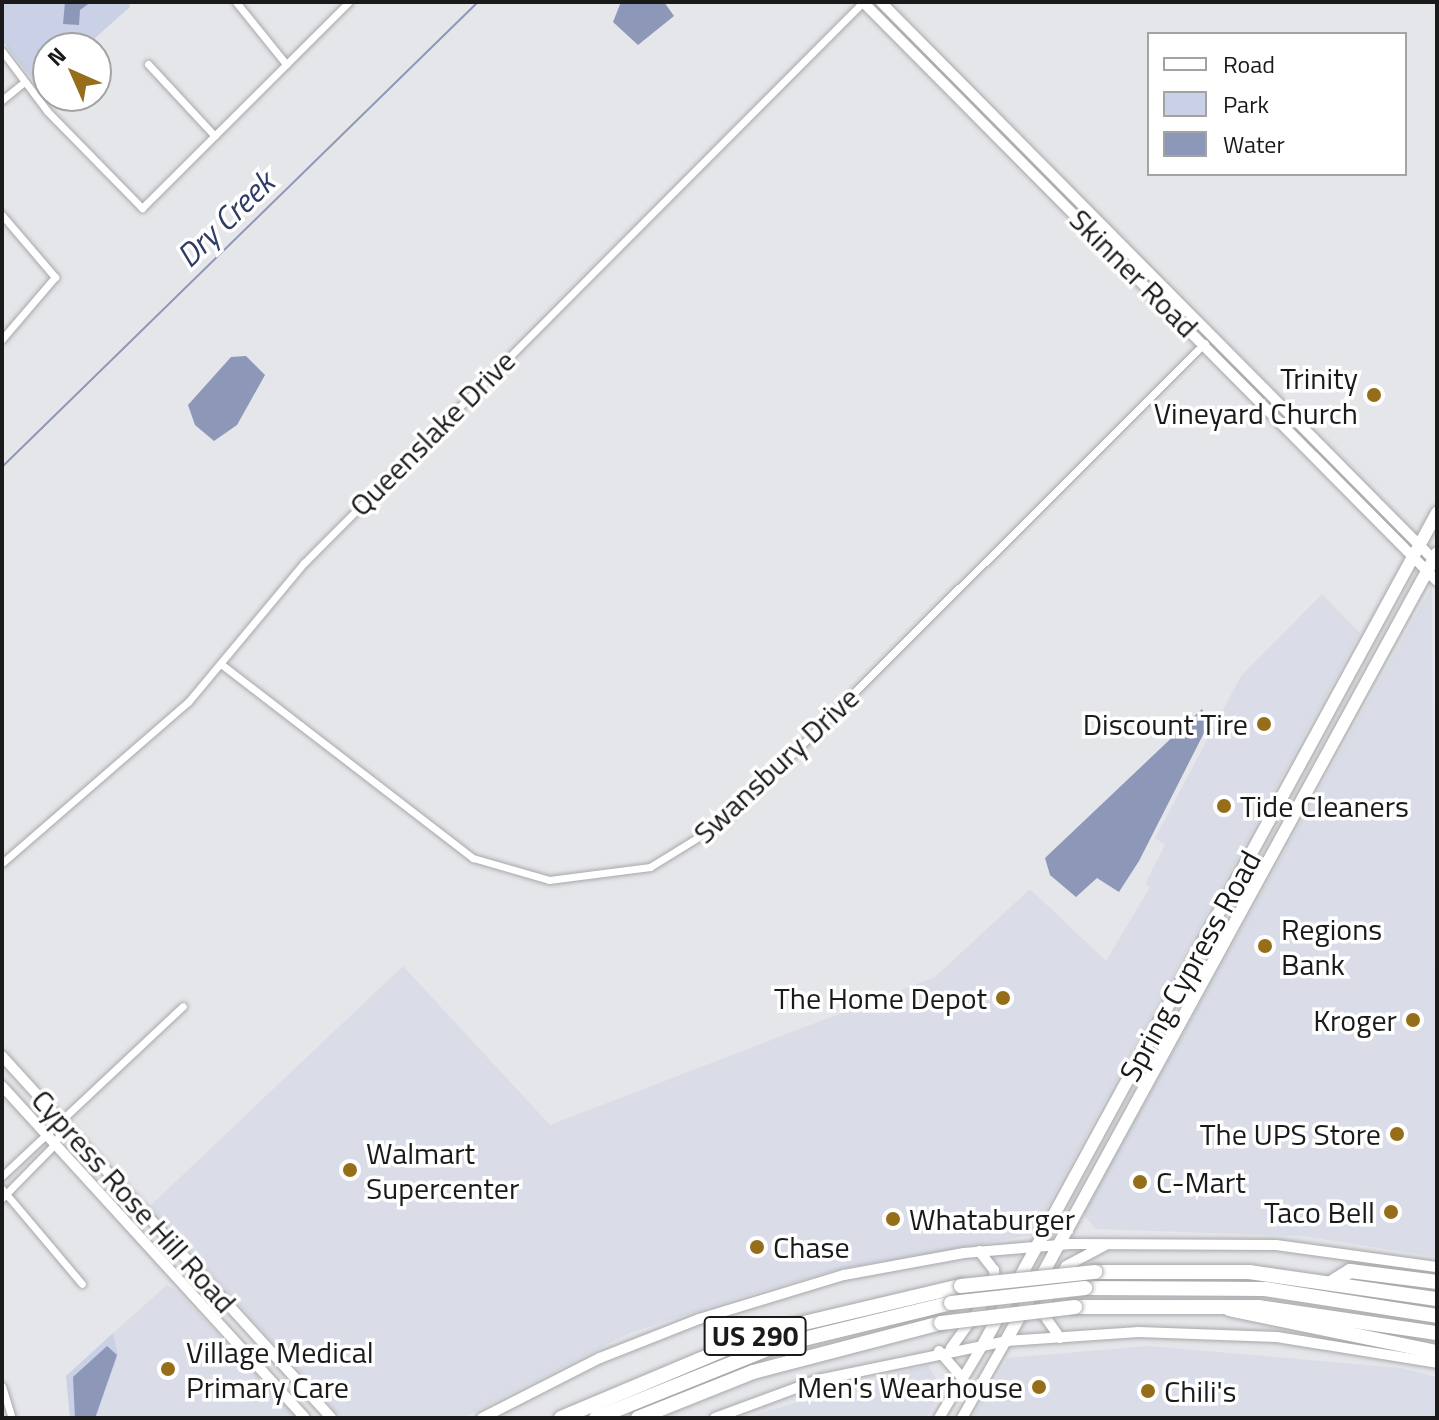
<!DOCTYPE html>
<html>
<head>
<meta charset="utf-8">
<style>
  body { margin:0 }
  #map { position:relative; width:1439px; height:1420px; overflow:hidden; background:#e5e6e9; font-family:"Titillium Web",sans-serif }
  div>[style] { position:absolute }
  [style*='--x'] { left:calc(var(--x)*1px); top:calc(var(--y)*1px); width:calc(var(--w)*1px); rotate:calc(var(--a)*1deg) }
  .built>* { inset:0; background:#dadde8 }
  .green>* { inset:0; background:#cad1e6 }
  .water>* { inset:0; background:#8d97b7 }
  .stream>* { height:2px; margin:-1px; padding:0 1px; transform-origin:1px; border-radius:1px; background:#8d97b7 }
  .roads { filter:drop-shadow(0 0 2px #a7a8ab) drop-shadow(0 0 2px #a7a8ab) }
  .street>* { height:7px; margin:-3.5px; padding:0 3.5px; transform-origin:3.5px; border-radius:3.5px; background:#fff }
  .secondary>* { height:10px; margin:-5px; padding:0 5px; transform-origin:5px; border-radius:5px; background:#fff }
  .primary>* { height:12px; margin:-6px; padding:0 6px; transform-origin:6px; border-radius:6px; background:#fff }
  .highway>* { height:14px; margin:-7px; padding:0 7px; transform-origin:7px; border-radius:7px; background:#fff }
  .bridges { filter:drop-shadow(0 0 2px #a7a8ab) drop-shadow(0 0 2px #a7a8ab) }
  .highway-bridge>* { height:14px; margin:-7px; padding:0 7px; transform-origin:7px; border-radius:7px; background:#fff }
  .dots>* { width:22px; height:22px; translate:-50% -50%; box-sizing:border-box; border:4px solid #fff; border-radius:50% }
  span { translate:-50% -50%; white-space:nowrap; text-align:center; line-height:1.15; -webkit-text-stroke:7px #fff; paint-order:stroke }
  .shield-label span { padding:2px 6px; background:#fff; border:2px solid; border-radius:6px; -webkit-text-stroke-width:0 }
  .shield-label { font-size:28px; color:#1a1a1b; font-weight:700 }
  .street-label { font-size:30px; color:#1a1a1b }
  .poi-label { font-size:30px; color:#1a1a1b }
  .right { translate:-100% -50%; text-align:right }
  .left { translate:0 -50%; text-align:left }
  .water-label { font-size:32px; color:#2f3b67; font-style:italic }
  .frame { position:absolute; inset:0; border:4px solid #1a1a1b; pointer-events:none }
  .legend { position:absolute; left:1147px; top:32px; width:260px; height:144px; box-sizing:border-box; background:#fff; border:2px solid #a3a3a4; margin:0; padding:10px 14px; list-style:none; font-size:24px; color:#1a1a1b }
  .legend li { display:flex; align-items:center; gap:16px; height:40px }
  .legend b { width:40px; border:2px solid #a3a3a4 }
  .north { position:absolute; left:32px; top:32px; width:80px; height:80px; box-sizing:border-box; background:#fff; border:2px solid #a3a3a4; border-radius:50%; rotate:315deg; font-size:22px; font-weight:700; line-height:32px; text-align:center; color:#1a1a1b }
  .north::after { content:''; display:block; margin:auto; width:28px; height:36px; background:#966d19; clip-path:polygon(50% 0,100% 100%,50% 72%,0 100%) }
</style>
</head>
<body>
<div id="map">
  <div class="built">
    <i style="clip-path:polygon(1432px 586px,1437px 1257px,1302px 1236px,1096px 1229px,1083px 1214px)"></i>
    <i style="clip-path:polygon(1322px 594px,1360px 633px,1032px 1235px,839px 1269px,738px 1298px,630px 1333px,463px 1418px,342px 1418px,150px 1206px,403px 966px,550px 1125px,935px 977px,1030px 889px,1106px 961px,1150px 887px,1145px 884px,1165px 845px,1155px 838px,1241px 676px)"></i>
    <i style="clip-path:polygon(167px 1285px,178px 1292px,297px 1418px,96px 1418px,118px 1355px,113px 1333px)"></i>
    <i style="clip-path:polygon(1149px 1346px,1401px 1368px,1437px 1377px,1437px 1418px,972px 1418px,1008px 1358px)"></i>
    <i style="clip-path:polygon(928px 1365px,943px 1389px,927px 1418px,743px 1418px)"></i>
  </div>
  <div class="green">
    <i style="clip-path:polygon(2px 2px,128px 2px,130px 7px,95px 38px,95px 48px,48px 48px,48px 96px,60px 96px,52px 104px,2px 40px)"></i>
    <i style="clip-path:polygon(113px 1333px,118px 1355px,96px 1418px,70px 1418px,66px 1376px)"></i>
  </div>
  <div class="water">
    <i style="clip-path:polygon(65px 2px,91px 2px,80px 10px,79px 25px,63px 24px)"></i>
    <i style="clip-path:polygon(621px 2px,664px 2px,674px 16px,638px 45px,613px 22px)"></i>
    <i style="clip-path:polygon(246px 356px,265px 375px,237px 425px,214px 441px,195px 425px,188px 405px,231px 357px)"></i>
    <i style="clip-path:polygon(1202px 709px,1209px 723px,1139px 861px,1119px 892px,1097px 878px,1076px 897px,1050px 875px,1045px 858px)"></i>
    <i style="clip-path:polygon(107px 1346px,117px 1355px,95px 1418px,75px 1418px,73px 1377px)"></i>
  </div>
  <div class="stream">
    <i style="--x:2;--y:467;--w:665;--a:-44.33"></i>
  </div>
  <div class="roads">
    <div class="street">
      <i style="--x:236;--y:2;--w:80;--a:51.1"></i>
      <i style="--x:2;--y:51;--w:75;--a:53.1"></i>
      <i style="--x:47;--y:111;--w:136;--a:45.6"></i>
      <i style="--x:142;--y:208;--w:292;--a:-44.9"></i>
      <i style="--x:148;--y:64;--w:98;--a:47.1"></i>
      <i style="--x:2;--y:100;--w:26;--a:-39"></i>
      <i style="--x:2;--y:215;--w:82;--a:49.5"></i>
      <i style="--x:55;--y:277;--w:82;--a:130.5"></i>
      <i style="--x:221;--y:664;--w:318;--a:37.6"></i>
      <i style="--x:473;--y:858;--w:79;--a:16.1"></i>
      <i style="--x:549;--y:880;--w:102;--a:-7.3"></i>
      <i style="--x:650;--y:867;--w:89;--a:-31.7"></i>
      <i style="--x:726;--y:820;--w:676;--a:-44.88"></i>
      <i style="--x:2;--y:863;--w:246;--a:-40.9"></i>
      <i style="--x:188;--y:702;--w:181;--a:-50.2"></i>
      <i style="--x:304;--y:563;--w:792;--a:-45.1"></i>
      <i style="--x:2;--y:1176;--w:248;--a:-43.2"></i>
      <i style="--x:2;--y:1189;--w:124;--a:49.9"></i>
      <i style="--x:2;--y:1198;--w:76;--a:-45.5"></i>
      <i style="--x:55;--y:1144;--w:23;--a:-67"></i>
      <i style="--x:2;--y:1386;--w:34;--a:73"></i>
    </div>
    <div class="secondary">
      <i style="--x:863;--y:2;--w:815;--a:45.25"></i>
      <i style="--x:881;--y:2;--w:790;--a:45.26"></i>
      <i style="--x:2;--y:1056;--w:489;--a:47.7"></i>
      <i style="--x:2;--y:1086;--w:449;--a:47.6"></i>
      <i style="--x:1060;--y:1338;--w:33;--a:-125"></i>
      <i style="--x:1041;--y:1311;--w:51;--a:-60.9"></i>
      <i style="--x:1066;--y:1266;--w:43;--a:-27.8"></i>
      <i style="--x:951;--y:1348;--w:75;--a:-54.2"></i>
      <i style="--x:995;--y:1287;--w:17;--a:-93"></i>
      <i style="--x:994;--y:1270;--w:24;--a:-128"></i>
      <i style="--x:939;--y:1351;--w:37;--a:49"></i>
      <i style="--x:482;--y:1418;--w:132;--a:-27"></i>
      <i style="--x:600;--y:1358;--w:106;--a:-21.5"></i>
      <i style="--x:699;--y:1319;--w:152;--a:-16.9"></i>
      <i style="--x:844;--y:1275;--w:122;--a:-10.4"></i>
      <i style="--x:964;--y:1253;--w:107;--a:-4.8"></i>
      <i style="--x:1071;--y:1244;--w:205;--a:0.3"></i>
      <i style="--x:1276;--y:1245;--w:162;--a:7.8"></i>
      <i style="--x:715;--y:1418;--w:110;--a:-20.3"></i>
      <i style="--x:818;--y:1380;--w:192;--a:-11.7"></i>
      <i style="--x:1006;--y:1341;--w:133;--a:-3.9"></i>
      <i style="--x:1139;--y:1332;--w:138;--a:2.1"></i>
      <i style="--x:1277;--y:1337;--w:162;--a:9.2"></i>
      <i style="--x:939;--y:1418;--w:87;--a:-59"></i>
      <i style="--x:962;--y:1418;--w:89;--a:-60.3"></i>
    </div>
    <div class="primary">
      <i style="--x:1006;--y:1341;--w:898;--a:-61.32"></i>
      <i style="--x:984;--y:1343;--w:946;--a:-61.38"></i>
    </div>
    <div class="highway">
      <i style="--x:1095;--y:1272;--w:154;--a:0"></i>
      <i style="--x:1249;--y:1272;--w:190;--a:8.2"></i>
      <i style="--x:1334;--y:1281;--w:19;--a:-32"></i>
      <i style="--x:1350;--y:1271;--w:88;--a:7.2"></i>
      <i style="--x:1085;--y:1288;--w:180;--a:0.3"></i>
      <i style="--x:1265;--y:1289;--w:174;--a:8.9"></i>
      <i style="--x:1075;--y:1307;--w:183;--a:0"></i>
      <i style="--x:1258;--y:1307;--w:181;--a:8.3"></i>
      <i style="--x:1229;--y:1309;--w:212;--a:11.7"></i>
      <i style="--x:561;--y:1418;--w:222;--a:-22.8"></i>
      <i style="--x:766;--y:1332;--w:200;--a:-13.3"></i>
      <i style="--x:596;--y:1418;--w:193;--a:-21.9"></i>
      <i style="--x:775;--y:1346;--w:181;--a:-13.7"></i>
      <i style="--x:638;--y:1418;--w:124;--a:-21.8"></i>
      <i style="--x:753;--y:1372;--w:194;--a:-14.6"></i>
    </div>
  </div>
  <div class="bridges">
    <div class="highway-bridge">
      <i style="--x:961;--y:1286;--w:135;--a:-6"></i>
      <i style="--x:951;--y:1303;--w:135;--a:-6.4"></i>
      <i style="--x:941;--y:1323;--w:135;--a:-6.8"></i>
    </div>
  </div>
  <div class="dots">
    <i style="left:1374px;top:395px;background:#966d19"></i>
    <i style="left:1264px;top:724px;background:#966d19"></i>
    <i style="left:1224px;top:806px;background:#966d19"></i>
    <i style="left:1265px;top:946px;background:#966d19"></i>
    <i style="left:1003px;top:998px;background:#966d19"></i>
    <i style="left:1413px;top:1020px;background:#966d19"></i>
    <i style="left:1397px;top:1134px;background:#966d19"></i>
    <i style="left:350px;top:1170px;background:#966d19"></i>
    <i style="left:1140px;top:1182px;background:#966d19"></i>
    <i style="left:1391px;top:1212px;background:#966d19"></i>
    <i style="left:893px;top:1219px;background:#966d19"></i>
    <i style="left:757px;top:1247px;background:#966d19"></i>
    <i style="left:168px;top:1369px;background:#966d19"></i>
    <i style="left:1039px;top:1387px;background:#966d19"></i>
    <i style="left:1148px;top:1391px;background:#966d19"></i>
  </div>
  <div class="shield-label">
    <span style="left:755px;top:1336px">US 290</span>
  </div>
  <div class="street-label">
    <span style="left:1134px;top:273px;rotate:45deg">Skinner Road</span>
    <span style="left:432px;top:433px;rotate:-45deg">Queenslake Drive</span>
    <span style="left:776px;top:765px;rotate:-43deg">Swansbury Drive</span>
    <span style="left:1190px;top:966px;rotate:-61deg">Spring Cypress Road</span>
    <span style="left:134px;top:1201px;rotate:48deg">Cypress Rose Hill Road</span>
  </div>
  <div class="poi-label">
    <span class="right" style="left:1358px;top:395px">Trinity<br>Vineyard Church</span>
    <span class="right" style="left:1248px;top:724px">Discount Tire</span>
    <span class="left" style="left:1240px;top:806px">Tide Cleaners</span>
    <span class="left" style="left:1281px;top:946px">Regions<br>Bank</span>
    <span class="right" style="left:987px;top:998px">The Home Depot</span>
    <span class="right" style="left:1397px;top:1020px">Kroger</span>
    <span class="right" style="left:1381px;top:1134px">The UPS Store</span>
    <span class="left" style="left:366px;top:1170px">Walmart<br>Supercenter</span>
    <span class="left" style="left:1156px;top:1182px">C-Mart</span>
    <span class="right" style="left:1375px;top:1212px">Taco Bell</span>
    <span class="left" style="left:909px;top:1219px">Whataburger</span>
    <span class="left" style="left:773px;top:1247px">Chase</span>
    <span class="left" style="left:186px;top:1369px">Village Medical<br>Primary Care</span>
    <span class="right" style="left:1023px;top:1387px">Men's Wearhouse</span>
    <span class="left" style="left:1164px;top:1391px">Chili's</span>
  </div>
  <div class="water-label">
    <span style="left:225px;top:219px;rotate:-44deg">Dry Creek</span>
  </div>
  <div class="frame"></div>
  <ul class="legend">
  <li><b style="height:10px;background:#fff"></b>Road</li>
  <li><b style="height:22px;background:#cad1e6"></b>Park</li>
  <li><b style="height:22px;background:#8d97b7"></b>Water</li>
  </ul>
  <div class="north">N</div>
</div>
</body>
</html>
